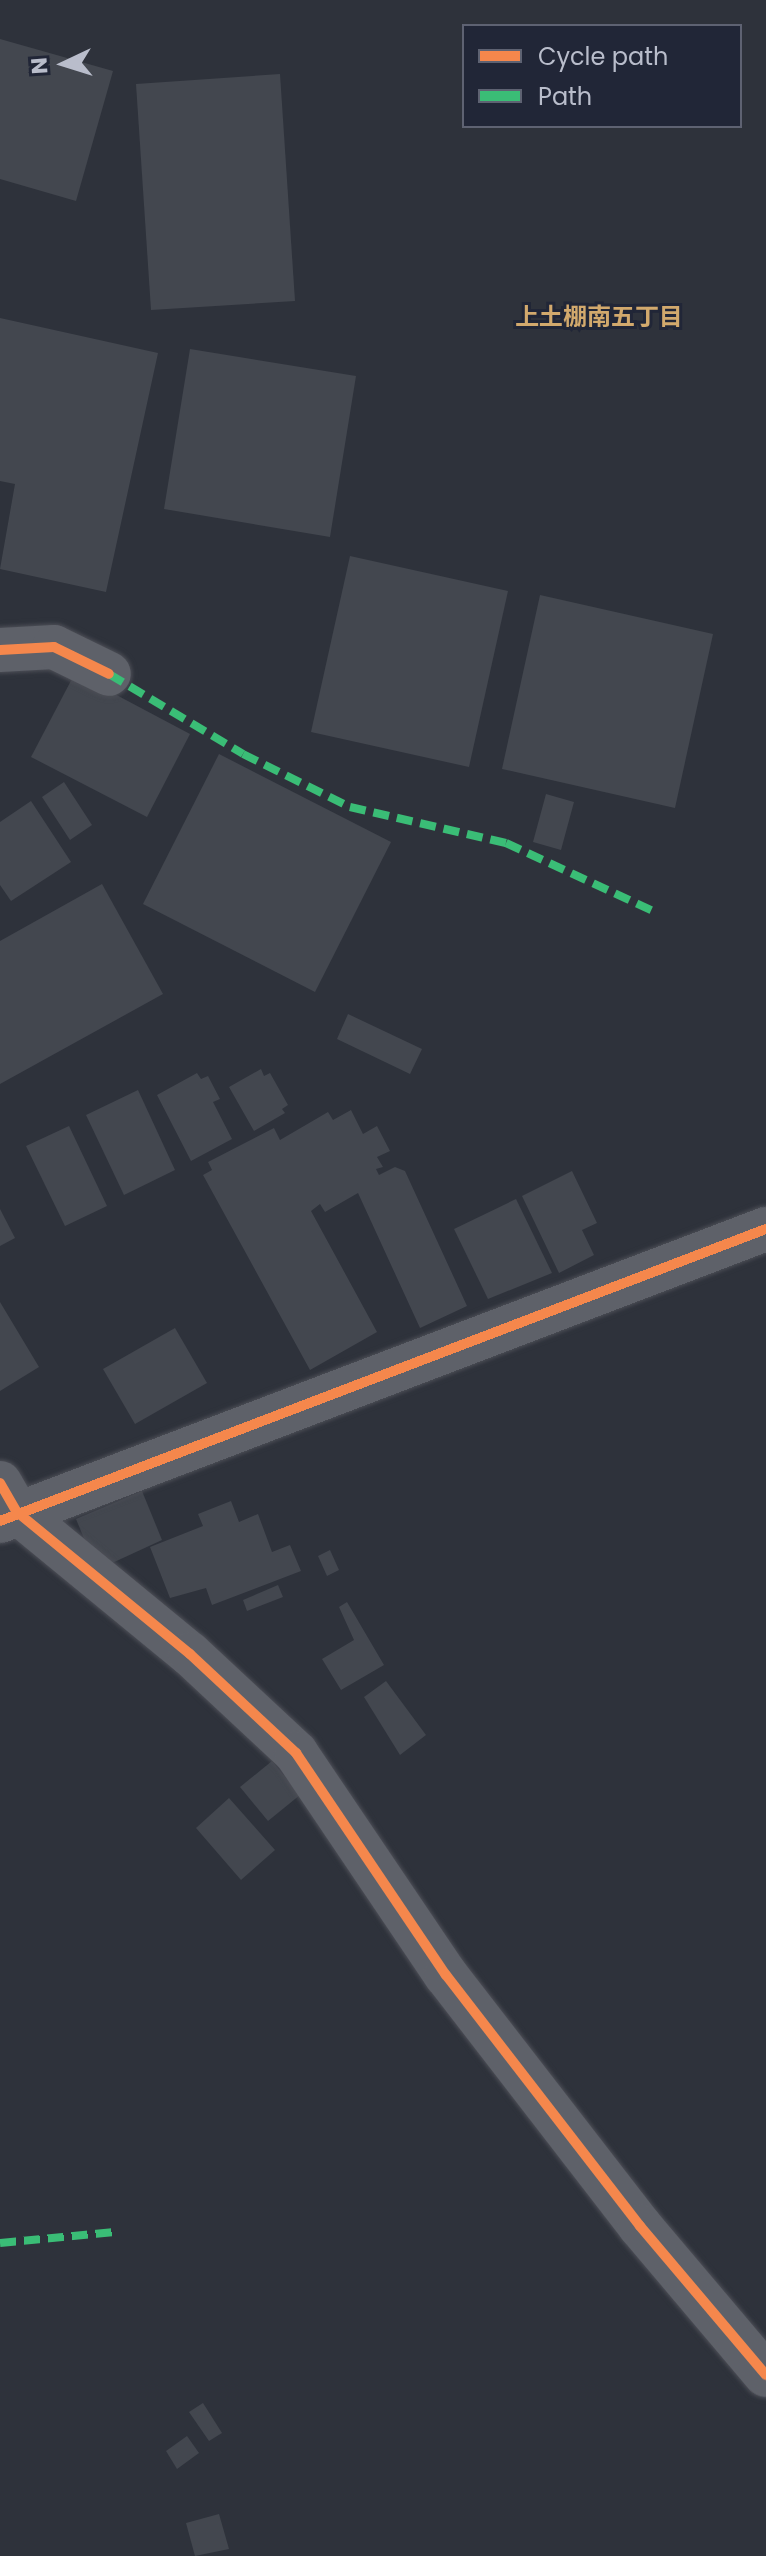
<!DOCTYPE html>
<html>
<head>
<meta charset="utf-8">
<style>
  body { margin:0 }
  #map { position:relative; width:766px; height:2556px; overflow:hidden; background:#2e323b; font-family:Poppins,"Noto Sans JP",sans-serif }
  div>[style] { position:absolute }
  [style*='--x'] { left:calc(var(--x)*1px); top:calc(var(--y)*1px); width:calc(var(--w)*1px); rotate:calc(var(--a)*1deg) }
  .building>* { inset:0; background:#43474f }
  .roads { filter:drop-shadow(0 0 2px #4c4e56) drop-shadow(0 0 2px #4c4e56) }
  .minor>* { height:44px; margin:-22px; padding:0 22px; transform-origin:22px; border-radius:22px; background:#5e6169 }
  .quiet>* { height:8px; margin-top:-4px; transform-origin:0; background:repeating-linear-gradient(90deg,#3abd76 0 16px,transparent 0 24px) }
  .cycleway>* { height:10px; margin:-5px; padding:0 5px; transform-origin:5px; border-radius:5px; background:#f5874c }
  span { translate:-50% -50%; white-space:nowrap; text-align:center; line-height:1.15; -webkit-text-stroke:6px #212637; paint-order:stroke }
  .neighbourhood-label { font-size:24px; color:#d2a96d; font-weight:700 }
  .legend { position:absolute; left:462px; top:24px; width:280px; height:104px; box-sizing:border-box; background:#212637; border:2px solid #5e6272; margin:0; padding:10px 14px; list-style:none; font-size:24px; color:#b9bdcb }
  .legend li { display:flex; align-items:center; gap:16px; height:40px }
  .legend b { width:40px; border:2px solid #5e6272 }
  .north { position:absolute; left:24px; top:24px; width:80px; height:80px; -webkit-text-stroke:6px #212637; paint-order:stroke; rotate:266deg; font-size:22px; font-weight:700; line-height:32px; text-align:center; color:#b9bdcb }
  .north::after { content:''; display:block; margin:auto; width:28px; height:36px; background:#b9bdcb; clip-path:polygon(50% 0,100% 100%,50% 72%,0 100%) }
</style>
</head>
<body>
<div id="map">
  <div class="building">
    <i style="clip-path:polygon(0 39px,113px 71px,76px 201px,0 179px)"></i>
    <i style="clip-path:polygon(280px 74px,295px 301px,151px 310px,136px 84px)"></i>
    <i style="clip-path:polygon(0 318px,158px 353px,106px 592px,0 569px,15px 484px,0 481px)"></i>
    <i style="clip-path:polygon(190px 349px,356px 376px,330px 537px,164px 509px)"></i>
    <i style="clip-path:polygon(350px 556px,508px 591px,469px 767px,311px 732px)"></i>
    <i style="clip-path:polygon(540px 595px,713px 634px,675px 808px,502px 769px)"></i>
    <i style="clip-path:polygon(75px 673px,190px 734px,147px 817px,31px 757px)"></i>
    <i style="clip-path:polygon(219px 754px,391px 842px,315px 992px,143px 904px)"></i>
    <i style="clip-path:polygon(64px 782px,92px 825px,70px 840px,42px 797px)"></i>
    <i style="clip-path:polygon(546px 794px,574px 802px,561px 850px,533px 842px)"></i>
    <i style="clip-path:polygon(31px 801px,71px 862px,11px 901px,0 885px,0 822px)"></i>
    <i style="clip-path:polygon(102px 884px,163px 994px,0 1084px,0 941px)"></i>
    <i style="clip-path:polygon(348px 1014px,422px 1049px,410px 1074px,337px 1039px)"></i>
    <i style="clip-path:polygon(261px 1069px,264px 1076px,270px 1073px,288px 1105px,282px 1109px,285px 1113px,254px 1131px,229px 1087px)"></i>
    <i style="clip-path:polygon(197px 1073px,201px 1079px,208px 1076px,220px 1099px,213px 1102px,232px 1139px,191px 1161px,157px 1095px)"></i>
    <i style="clip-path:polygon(138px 1090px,175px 1170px,124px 1195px,86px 1115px)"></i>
    <i style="clip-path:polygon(351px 1110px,363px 1134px,377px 1126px,390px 1151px,377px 1157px,383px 1167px,376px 1169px,379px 1175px,395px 1167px,405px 1171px,467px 1306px,420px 1328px,358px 1193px,325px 1212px,320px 1204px,311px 1211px,377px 1332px,310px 1370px,203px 1175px,212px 1170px,208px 1162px,274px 1128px,280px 1140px,328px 1112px,333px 1120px)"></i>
    <i style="clip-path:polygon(69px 1126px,107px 1206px,65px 1226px,26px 1146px)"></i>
    <i style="clip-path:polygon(572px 1171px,597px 1223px,582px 1230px,594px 1255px,559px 1273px,522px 1196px)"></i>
    <i style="clip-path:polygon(516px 1199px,552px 1273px,488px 1299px,454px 1229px)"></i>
    <i style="clip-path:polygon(0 1209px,15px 1238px,0 1246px)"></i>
    <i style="clip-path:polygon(0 1302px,39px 1367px,0 1391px)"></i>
    <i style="clip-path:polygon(175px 1328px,207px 1383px,135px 1424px,103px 1369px)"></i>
    <i style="clip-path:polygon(142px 1491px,162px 1540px,97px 1570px,76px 1519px)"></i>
    <i style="clip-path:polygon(231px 1501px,239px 1522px,258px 1514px,272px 1552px,290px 1545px,301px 1571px,212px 1605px,206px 1588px,170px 1598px,150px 1547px,203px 1526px,198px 1514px)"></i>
    <i style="clip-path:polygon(330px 1550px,339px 1570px,327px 1576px,318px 1556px)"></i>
    <i style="clip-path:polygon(278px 1585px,283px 1597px,247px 1611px,243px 1600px)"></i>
    <i style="clip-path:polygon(347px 1602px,384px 1665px,341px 1690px,322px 1659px,354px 1640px,339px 1607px)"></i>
    <i style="clip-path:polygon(386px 1681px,426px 1735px,400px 1755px,364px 1697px)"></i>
    <i style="clip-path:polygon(272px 1761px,300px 1795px,268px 1821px,240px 1787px)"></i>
    <i style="clip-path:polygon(229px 1798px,275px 1850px,241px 1880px,196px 1828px)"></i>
    <i style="clip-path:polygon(203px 2403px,222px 2433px,209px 2441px,189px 2412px)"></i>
    <i style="clip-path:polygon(187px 2436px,199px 2453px,177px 2469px,166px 2451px)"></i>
    <i style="clip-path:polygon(219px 2514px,229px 2549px,195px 2556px,186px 2523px)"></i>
  </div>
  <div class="roads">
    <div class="minor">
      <i style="--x:0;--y:650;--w:54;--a:-3.2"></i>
      <i style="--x:54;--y:647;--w:61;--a:26.1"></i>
      <i style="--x:0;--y:1483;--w:34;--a:60"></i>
      <i style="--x:17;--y:1512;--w:224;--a:39.4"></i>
      <i style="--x:190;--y:1654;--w:145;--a:43"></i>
      <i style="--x:296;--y:1753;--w:268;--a:56"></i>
      <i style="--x:446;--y:1975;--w:317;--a:52.3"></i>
      <i style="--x:640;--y:2226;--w:195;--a:49.8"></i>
      <i style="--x:0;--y:1521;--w:820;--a:-20.87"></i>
    </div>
  </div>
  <div class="quiet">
    <i style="--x:109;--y:674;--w:156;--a:30.8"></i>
    <i style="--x:243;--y:754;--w:119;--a:26.4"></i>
    <i style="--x:350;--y:807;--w:160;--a:13"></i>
    <i style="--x:506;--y:843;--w:164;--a:24.8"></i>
    <i style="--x:0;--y:2243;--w:115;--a:-5.5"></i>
  </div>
  <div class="cycleway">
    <i style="--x:0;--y:650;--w:54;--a:-3.2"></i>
    <i style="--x:54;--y:647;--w:61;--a:26.1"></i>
    <i style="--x:0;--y:1483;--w:34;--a:60"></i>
    <i style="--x:17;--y:1512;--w:224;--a:39.4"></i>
    <i style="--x:190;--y:1654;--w:145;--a:43"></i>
    <i style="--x:296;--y:1753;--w:268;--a:56"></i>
    <i style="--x:446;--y:1975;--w:317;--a:52.3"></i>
    <i style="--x:640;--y:2226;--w:195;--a:49.8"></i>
    <i style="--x:0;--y:1521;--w:820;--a:-20.87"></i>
  </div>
  <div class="neighbourhood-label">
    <span style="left:599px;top:317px">上土棚南五丁目</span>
  </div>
  <ul class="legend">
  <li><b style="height:10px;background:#f5874c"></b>Cycle path</li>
  <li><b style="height:10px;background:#3abd76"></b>Path</li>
  </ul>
  <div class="north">N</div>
</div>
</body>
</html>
